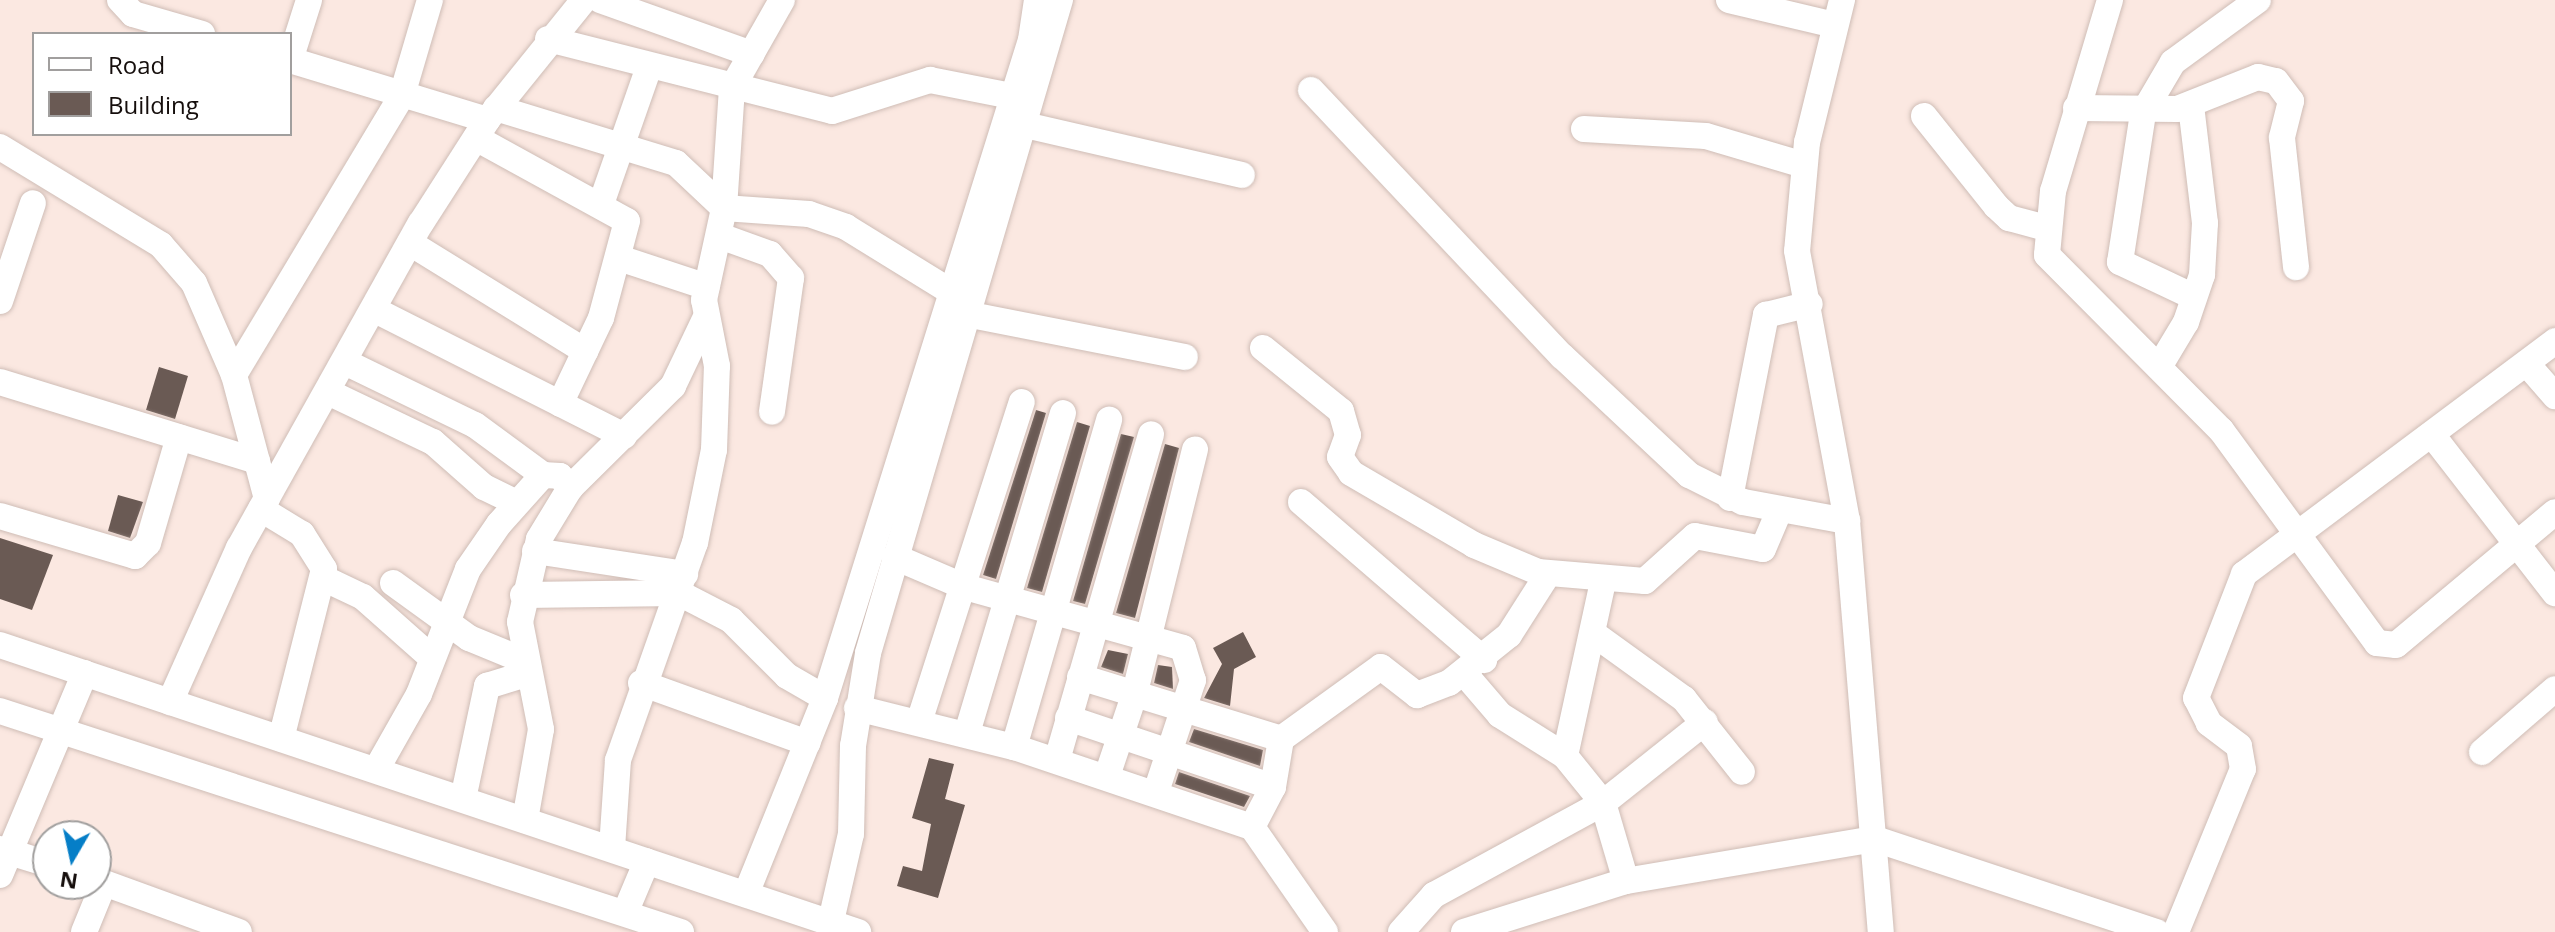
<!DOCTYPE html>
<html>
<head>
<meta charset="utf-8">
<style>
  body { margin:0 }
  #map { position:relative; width:2555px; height:932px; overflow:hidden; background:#fbe8e1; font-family:"Open Sans",sans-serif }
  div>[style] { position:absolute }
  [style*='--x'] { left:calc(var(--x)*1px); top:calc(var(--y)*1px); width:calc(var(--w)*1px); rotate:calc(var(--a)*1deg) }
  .building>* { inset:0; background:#6a5a54 }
  .roads { filter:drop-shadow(0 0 2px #cfbdb6) drop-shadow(0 0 2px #cfbdb6) }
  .minor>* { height:26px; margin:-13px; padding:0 13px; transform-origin:13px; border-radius:13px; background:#fff }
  span { translate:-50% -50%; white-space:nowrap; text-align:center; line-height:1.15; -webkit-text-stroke:8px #fff; paint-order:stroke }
  .legend { position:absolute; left:32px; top:32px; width:260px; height:104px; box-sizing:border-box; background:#fff; border:2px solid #a19f9e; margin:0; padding:10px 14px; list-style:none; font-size:24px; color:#150e0c }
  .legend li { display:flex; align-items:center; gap:16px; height:40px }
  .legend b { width:40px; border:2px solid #a19f9e }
  .north { position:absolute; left:32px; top:820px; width:80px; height:80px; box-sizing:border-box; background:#fff; border:2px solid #a19f9e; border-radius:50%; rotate:189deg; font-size:22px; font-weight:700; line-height:32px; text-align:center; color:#150e0c }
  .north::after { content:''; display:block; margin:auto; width:28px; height:36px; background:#057ec7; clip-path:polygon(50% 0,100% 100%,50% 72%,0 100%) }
</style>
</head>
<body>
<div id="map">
  <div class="building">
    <i style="clip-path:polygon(159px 367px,188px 376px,175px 419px,146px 410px)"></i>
    <i style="clip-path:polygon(1036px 410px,1046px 413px,996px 579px,983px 575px)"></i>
    <i style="clip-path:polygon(1077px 422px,1090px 426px,1042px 592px,1027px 588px)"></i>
    <i style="clip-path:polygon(1121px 434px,1134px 437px,1085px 604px,1073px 601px)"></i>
    <i style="clip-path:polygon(1165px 444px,1179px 448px,1135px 618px,1116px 613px)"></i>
    <i style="clip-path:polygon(118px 495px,143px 502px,130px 538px,108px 531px)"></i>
    <i style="clip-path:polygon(0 538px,53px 555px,32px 610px,0 599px)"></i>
    <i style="clip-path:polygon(1243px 632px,1256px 657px,1234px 669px,1230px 706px,1204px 698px,1222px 664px,1213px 648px)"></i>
    <i style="clip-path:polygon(1108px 650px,1128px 654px,1123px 674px,1101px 667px)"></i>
    <i style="clip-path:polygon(1158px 665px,1172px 667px,1173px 689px,1154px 683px)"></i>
    <i style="clip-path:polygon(1194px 729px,1263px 750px,1260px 766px,1189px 742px)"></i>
    <i style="clip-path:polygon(929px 758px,954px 764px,945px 799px,965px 805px,938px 898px,897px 886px,903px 866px,922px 871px,931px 824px,912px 818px)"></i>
    <i style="clip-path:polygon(1179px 772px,1250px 796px,1244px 807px,1175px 784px)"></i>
  </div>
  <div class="roads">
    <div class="minor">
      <i style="--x:120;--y:0;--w:19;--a:47"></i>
      <i style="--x:133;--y:14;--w:72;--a:16.2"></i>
      <i style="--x:600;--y:0;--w:161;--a:19.6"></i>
      <i style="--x:1729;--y:0;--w:109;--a:13.3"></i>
      <i style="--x:1842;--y:0;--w:146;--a:103.8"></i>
      <i style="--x:1807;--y:142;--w:109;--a:95.2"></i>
      <i style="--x:1797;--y:251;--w:275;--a:79.5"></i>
      <i style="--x:1847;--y:521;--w:412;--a:85.3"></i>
      <i style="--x:2110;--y:0;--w:199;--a:106.6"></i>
      <i style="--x:2053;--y:191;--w:64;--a:95.4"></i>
      <i style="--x:2047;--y:255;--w:247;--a:45.2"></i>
      <i style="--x:2221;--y:430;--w:264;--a:53.8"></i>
      <i style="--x:2377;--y:643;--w:19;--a:6"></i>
      <i style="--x:2396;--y:645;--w:207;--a:-39.9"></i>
      <i style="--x:548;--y:39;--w:293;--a:14.2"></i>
      <i style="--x:832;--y:111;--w:103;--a:-17.6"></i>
      <i style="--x:930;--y:80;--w:83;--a:11.2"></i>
      <i style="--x:290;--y:60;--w:206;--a:16.9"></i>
      <i style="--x:290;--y:60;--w:63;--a:-72.4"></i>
      <i style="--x:1311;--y:90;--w:366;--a:46.7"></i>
      <i style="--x:1562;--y:356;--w:174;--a:43.1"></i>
      <i style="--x:1689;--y:475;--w:60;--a:26.6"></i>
      <i style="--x:1743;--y:502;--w:106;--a:10.4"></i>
      <i style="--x:496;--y:108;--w:188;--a:17"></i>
      <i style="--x:676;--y:163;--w:66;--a:43.2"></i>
      <i style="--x:724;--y:208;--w:85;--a:4"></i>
      <i style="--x:809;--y:214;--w:39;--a:19"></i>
      <i style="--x:846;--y:227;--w:120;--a:31.7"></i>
      <i style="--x:2076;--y:108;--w:101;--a:0.6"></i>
      <i style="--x:2177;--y:109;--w:87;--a:-21.6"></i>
      <i style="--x:2258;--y:77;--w:18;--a:13"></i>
      <i style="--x:2276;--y:81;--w:25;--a:53"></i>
      <i style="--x:2291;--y:101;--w:38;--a:104"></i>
      <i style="--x:2282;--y:138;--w:130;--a:83.8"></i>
      <i style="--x:1924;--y:116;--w:115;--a:51.3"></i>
      <i style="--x:1996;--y:206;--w:18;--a:43"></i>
      <i style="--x:2009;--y:218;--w:38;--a:15"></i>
      <i style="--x:1008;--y:121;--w:240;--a:13"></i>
      <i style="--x:1584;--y:129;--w:122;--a:3.3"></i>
      <i style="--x:1706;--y:136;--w:102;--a:16.5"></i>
      <i style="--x:476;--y:138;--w:172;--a:28.8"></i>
      <i style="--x:627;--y:221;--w:100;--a:105"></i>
      <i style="--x:601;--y:318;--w:95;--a:115.5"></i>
      <i style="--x:0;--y:147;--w:188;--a:31.3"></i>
      <i style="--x:161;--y:245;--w:50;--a:49"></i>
      <i style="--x:194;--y:283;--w:100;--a:66.5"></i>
      <i style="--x:234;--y:375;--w:128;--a:75.1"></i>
      <i style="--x:601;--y:204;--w:145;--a:-70.7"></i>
      <i style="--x:720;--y:236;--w:53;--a:19.8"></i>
      <i style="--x:770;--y:254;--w:32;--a:49"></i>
      <i style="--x:791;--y:278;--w:135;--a:98.1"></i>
      <i style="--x:410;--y:243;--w:206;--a:31.7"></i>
      <i style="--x:622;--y:259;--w:89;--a:18.2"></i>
      <i style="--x:2194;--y:297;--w:82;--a:-154.7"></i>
      <i style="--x:2120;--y:262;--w:151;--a:-81.2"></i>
      <i style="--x:2143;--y:113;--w:59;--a:-59.5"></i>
      <i style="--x:2173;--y:62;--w:105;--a:-36.1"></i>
      <i style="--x:0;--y:301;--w:103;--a:-71.4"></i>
      <i style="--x:375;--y:310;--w:279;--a:26.8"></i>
      <i style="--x:966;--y:314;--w:223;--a:11.1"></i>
      <i style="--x:1263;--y:348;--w:100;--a:38.9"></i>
      <i style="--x:1341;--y:411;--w:25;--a:74"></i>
      <i style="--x:1348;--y:435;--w:23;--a:110"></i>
      <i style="--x:1340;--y:457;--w:19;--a:55"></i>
      <i style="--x:1351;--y:473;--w:143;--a:30.3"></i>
      <i style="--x:1474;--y:545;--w:69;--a:22.9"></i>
      <i style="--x:1538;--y:572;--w:107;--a:4.8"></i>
      <i style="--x:1645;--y:581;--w:67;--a:-42"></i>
      <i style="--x:1695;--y:536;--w:69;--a:10.8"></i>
      <i style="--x:1763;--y:549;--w:43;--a:-67"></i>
      <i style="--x:345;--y:362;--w:144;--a:25.9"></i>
      <i style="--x:475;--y:425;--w:84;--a:36.3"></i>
      <i style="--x:2527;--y:364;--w:43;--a:48.8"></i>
      <i style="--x:2159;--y:367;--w:52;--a:-59"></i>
      <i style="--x:2186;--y:322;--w:50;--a:-71.2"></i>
      <i style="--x:2202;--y:275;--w:52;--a:-86.7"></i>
      <i style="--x:2205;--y:223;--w:119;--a:-96.8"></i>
      <i style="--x:234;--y:375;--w:327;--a:-59"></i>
      <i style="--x:402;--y:95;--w:99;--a:-73.6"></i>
      <i style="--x:0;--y:382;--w:269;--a:17.1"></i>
      <i style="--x:328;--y:392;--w:116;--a:25.5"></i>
      <i style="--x:433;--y:442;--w:68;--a:41.4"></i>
      <i style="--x:484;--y:487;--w:34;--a:26"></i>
      <i style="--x:2433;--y:436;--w:199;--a:52.2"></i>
      <i style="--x:1730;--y:498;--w:187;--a:-78.9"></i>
      <i style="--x:1766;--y:315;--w:45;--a:-14"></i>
      <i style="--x:1301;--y:502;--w:242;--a:40.8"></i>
      <i style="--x:261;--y:509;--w:48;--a:31.4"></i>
      <i style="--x:302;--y:534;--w:41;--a:57.8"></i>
      <i style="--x:324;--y:569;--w:175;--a:104.2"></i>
      <i style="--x:0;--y:516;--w:141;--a:16.5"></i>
      <i style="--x:135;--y:556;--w:18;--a:-45"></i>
      <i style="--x:148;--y:543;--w:110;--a:-73.7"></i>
      <i style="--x:535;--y:551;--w:152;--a:8.7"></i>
      <i style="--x:895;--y:557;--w:76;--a:23.2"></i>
      <i style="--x:965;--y:587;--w:226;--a:15.6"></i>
      <i style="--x:1183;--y:648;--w:34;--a:73"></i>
      <i style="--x:1193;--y:680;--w:118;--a:108.3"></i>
      <i style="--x:323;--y:578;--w:44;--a:25.4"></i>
      <i style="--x:363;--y:597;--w:92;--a:41.5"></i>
      <i style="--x:393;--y:583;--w:94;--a:35.9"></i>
      <i style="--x:469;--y:638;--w:63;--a:22.5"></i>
      <i style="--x:523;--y:595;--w:156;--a:-0.7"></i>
      <i style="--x:679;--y:593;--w:59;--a:27.4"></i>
      <i style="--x:731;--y:620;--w:79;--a:45"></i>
      <i style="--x:787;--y:676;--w:44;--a:30.1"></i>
      <i style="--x:1594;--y:634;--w:111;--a:35.8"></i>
      <i style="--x:1684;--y:699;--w:93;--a:51.5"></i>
      <i style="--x:0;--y:645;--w:905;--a:18.5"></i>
      <i style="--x:1464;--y:673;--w:55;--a:49.4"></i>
      <i style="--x:1500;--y:715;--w:77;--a:32.2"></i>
      <i style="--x:1565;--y:756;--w:60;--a:51"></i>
      <i style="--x:1603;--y:803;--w:81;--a:73.6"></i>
      <i style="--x:1080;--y:677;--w:210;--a:17.1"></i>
      <i style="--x:1281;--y:739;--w:49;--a:99.5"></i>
      <i style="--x:1273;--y:787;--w:45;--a:117.7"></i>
      <i style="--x:641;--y:683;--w:177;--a:19.8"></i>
      <i style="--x:170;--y:702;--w:169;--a:-65.9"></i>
      <i style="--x:239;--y:548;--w:372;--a:-60.8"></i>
      <i style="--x:421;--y:223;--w:122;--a:-57.3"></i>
      <i style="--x:487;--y:120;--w:154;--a:-51.1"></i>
      <i style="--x:857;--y:708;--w:162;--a:14"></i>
      <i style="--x:1014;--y:747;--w:251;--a:18.6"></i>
      <i style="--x:1252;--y:827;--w:128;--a:55.2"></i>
      <i style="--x:0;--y:711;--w:716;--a:17.98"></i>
      <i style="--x:1068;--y:718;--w:216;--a:18.6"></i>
      <i style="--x:919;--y:722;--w:336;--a:-72.2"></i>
      <i style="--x:967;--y:733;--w:334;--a:-73.3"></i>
      <i style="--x:1281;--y:739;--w:123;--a:-35.8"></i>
      <i style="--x:1381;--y:667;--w:46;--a:37.9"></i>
      <i style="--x:1417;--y:695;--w:34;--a:-21"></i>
      <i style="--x:1449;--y:683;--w:77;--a:-38.7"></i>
      <i style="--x:1509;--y:635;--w:72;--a:-57.4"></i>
      <i style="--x:1014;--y:747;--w:341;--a:-73.8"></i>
      <i style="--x:2482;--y:752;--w:96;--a:-40.8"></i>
      <i style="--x:1565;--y:756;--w:178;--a:-77.7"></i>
      <i style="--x:1057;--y:760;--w:339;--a:-73.9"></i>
      <i style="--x:376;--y:770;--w:87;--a:-60.5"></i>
      <i style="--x:419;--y:694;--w:134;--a:-68.6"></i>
      <i style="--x:468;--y:569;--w:55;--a:-55.4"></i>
      <i style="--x:499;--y:524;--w:66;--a:-48.1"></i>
      <i style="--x:543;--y:475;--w:17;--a:3"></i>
      <i style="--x:560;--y:476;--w:16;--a:50"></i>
      <i style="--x:1107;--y:776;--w:84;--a:-71.4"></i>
      <i style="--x:1134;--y:696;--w:254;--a:-76.1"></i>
      <i style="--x:463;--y:799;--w:116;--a:-78"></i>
      <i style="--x:487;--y:686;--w:44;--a:-17.2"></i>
      <i style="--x:525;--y:820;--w:92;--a:-80"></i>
      <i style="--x:541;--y:729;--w:109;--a:-101.1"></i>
      <i style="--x:520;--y:622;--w:85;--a:-77.1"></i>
      <i style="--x:539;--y:539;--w:60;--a:-58.7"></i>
      <i style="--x:570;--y:488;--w:145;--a:-44.7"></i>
      <i style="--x:673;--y:386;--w:74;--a:-64.5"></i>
      <i style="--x:612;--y:848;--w:88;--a:-86.1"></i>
      <i style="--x:618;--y:760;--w:230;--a:-70.5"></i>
      <i style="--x:695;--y:543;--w:95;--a:-78.5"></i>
      <i style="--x:714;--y:450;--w:84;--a:-88"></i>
      <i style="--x:717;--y:366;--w:67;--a:-101.1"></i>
      <i style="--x:704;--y:300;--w:94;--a:-77.7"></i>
      <i style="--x:724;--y:208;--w:120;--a:-86.2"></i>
      <i style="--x:732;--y:88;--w:101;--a:-60.4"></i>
      <i style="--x:0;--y:849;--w:50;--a:17.4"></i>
      <i style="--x:0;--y:875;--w:219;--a:-67.2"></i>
      <i style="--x:96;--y:880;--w:152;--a:20"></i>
      <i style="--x:746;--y:894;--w:211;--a:-68"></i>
      <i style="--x:825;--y:698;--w:689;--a:-72.62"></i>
      <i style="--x:1031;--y:40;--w:40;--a:-81.5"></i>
      <i style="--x:625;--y:913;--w:56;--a:-67.1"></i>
      <i style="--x:831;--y:921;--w:89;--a:-77.1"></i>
      <i style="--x:851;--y:834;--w:88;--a:-88.7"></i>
      <i style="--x:853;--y:746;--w:94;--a:-80.8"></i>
      <i style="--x:868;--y:653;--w:681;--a:-73.62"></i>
      <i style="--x:84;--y:932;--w:53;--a:-67.8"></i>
      <i style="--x:1401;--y:932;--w:50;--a:-48.3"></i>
      <i style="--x:1434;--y:895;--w:192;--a:-28.6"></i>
      <i style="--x:1603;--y:803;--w:130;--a:-38.5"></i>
      <i style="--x:1464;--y:932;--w:170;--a:-17.5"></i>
      <i style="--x:1626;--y:881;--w:253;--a:-9.6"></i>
      <i style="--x:1875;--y:839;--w:297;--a:18.3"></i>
      <i style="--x:2176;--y:932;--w:176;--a:-67.7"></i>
      <i style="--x:2243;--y:769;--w:23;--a:-100"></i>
      <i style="--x:2239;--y:746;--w:38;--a:-143"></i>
      <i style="--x:2209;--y:723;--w:28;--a:-117"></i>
      <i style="--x:2196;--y:698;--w:133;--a:-68.8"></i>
      <i style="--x:2244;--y:574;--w:389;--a:-36.8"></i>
    </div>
  </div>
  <ul class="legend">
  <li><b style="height:10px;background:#fff"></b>Road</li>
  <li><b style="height:22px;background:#6a5a54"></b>Building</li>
  </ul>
  <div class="north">N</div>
</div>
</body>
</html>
